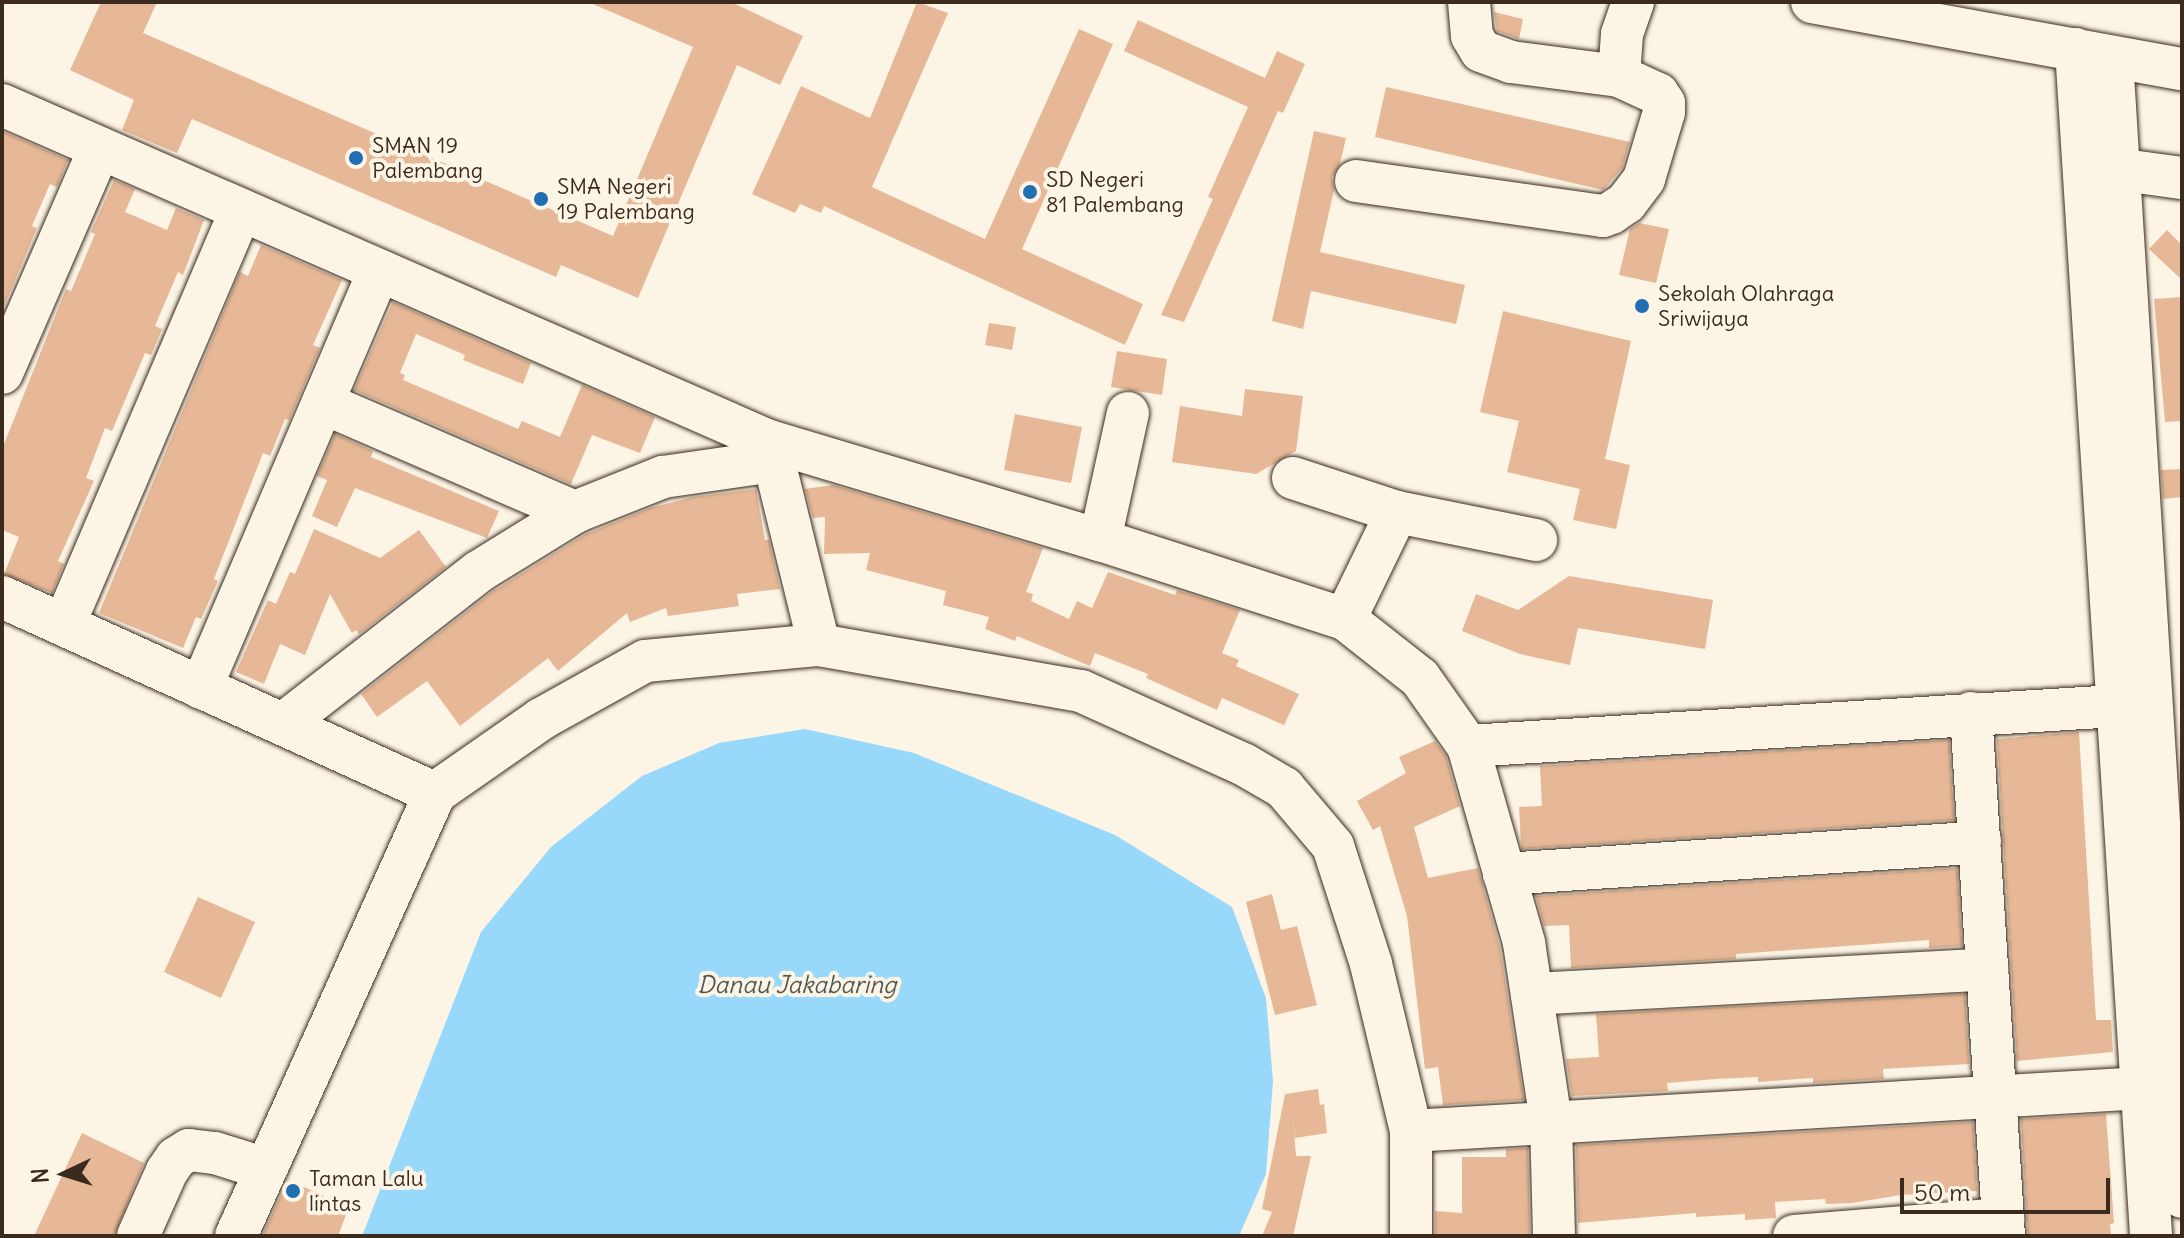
<!DOCTYPE html>
<html>
<head>
<meta charset="utf-8">
<style>
  body { margin:0 }
  #map { position:relative; width:2184px; height:1238px; overflow:hidden; background:#fcf5e5; font-family:Delius,sans-serif }
  div>[style] { position:absolute }
  [style*='--x'] { left:calc(var(--x)*1px); top:calc(var(--y)*1px); width:calc(var(--w)*1px); rotate:calc(var(--a)*1deg) }
  .water>* { inset:0; background:#98d8fa }
  .building>* { inset:0; background:#e7b897 }
  .roads { filter:drop-shadow(0 0 2px #3b2a1e) drop-shadow(0 0 2px #3b2a1e) }
  .minor>* { height:42px; margin:-21px; padding:0 21px; transform-origin:21px; border-radius:21px; background:#fcf5e5 }
  .dots>* { width:22px; height:22px; translate:-50% -50%; box-sizing:border-box; border:4px solid #fcf5e5; border-radius:50% }
  span { translate:-50% -50%; white-space:nowrap; text-align:center; line-height:1.15; -webkit-text-stroke:8px #fcf5e5; paint-order:stroke }
  .poi-label { font-size:22px; color:#3b2a1e }
  .left { translate:0 -50%; text-align:left }
  .water-label { font-size:24px; color:#525655; font-style:italic }
  .frame { position:absolute; inset:0; border:4px solid #3b2a1e; pointer-events:none }
  .north { position:absolute; left:24px; top:1134px; width:80px; height:80px; -webkit-text-stroke:6px #fcf5e5; paint-order:stroke; rotate:266deg; font-size:22px; font-weight:700; line-height:32px; text-align:center; color:#3b2a1e }
  .north::after { content:''; display:block; margin:auto; width:28px; height:36px; background:#3b2a1e; clip-path:polygon(50% 0,100% 100%,50% 72%,0 100%) }
  .scale { position:absolute; left:1900px; top:1178px; width:210px; height:36px; box-sizing:border-box; border:4px solid #3b2a1e; border-top:0; padding-left:10px; font-size:24px; line-height:28px; white-space:nowrap; color:#3b2a1e; -webkit-text-stroke:6px #fcf5e5; paint-order:stroke }
</style>
</head>
<body>
<div id="map">
  <div class="water">
    <i style="clip-path:polygon(805px 729px,914px 753px,1115px 835px,1232px 907px,1266px 998px,1273px 1081px,1266px 1174px,1239px 1236px,362px 1236px,481px 932px,551px 847px,642px 776px,719px 743px)"></i>
  </div>
  <div class="building">
    <i style="clip-path:polygon(101px 2px,157px 2px,143px 33px,613px 236px,693px 47px,588px 2px,731px 2px,803px 36px,780px 85px,737px 65px,638px 298px,561px 265px,556px 277px,192px 119px,177px 153px,122px 130px,134px 100px,70px 70px)"></i>
    <i style="clip-path:polygon(917px 2px,948px 13px,872px 187px,985px 239px,1079px 29px,1113px 44px,1022px 249px,1143px 304px,1125px 345px,824px 206px,821px 213px,800px 204px,795px 213px,752px 194px,801px 86px,870px 118px)"></i>
    <i style="clip-path:polygon(1494px 12px,1523px 19px,1519px 39px,1497px 31px)"></i>
    <i style="clip-path:polygon(1138px 20px,1265px 78px,1277px 51px,1305px 64px,1283px 113px,1278px 111px,1184px 322px,1161px 315px,1213px 199px,1208px 197px,1248px 107px,1124px 51px)"></i>
    <i style="clip-path:polygon(1386px 87px,1630px 142px,1629px 145px,1622px 168px,1603px 190px,1375px 137px)"></i>
    <i style="clip-path:polygon(2px 131px,68px 160px,57px 187px,50px 184px,32px 226px,37px 228px,2px 311px)"></i>
    <i style="clip-path:polygon(1314px 131px,1346px 138px,1340px 164px,1332px 177px,1334px 190px,1320px 252px,1465px 285px,1456px 324px,1311px 291px,1303px 329px,1272px 321px)"></i>
    <i style="clip-path:polygon(114px 180px,135px 189px,125px 212px,167px 230px,176px 208px,204px 220px,183px 275px,178px 272px,155px 326px,162px 329px,151px 355px,145px 353px,112px 431px,105px 428px,86px 478px,94px 481px,58px 561px,64px 564px,52px 593px,4px 574px,19px 537px,2px 530px,2px 449px,66px 289px,71px 291px,95px 234px,91px 232px)"></i>
    <i style="clip-path:polygon(1639px 223px,1669px 229px,1656px 283px,1619px 275px,1630px 229px)"></i>
    <i style="clip-path:polygon(2167px 230px,2182px 245px,2182px 280px,2149px 249px)"></i>
    <i style="clip-path:polygon(261px 245px,342px 280px,313px 345px,320px 348px,289px 420px,285px 419px,270px 456px,263px 453px,214px 579px,218px 581px,201px 619px,196px 617px,183px 648px,99px 613px,240px 272px,248px 276px)"></i>
    <i style="clip-path:polygon(2182px 297px,2182px 421px,2165px 422px,2154px 299px)"></i>
    <i style="clip-path:polygon(393px 302px,531px 363px,523px 384px,463px 360px,465px 355px,416px 334px,400px 373px,405px 375px,403px 380px,518px 429px,522px 421px,560px 437px,582px 385px,655px 417px,640px 453px,592px 435px,571px 484px,354px 390px)"></i>
    <i style="clip-path:polygon(1503px 311px,1631px 341px,1605px 459px,1630px 465px,1616px 529px,1573px 520px,1580px 489px,1507px 472px,1519px 421px,1480px 412px)"></i>
    <i style="clip-path:polygon(989px 323px,1016px 327px,1012px 350px,985px 345px)"></i>
    <i style="clip-path:polygon(1117px 351px,1167px 359px,1162px 395px,1111px 387px)"></i>
    <i style="clip-path:polygon(1245px 389px,1303px 396px,1296px 451px,1256px 474px,1172px 462px,1180px 406px,1242px 416px)"></i>
    <i style="clip-path:polygon(1015px 414px,1082px 427px,1071px 483px,1004px 470px)"></i>
    <i style="clip-path:polygon(335px 434px,373px 451px,371px 457px,499px 511px,487px 538px,355px 488px,337px 527px,312px 516px,327px 480px,317px 476px)"></i>
    <i style="clip-path:polygon(2182px 469px,2182px 497px,2163px 499px,2161px 470px)"></i>
    <i style="clip-path:polygon(833px 485px,1043px 548px,1026px 592px,1033px 594px,1031px 601px,1069px 619px,1077px 601px,1092px 608px,1108px 572px,1175px 595px,1177px 590px,1240px 610px,1222px 653px,1239px 660px,1236px 666px,1299px 694px,1284px 725px,1222px 698px,1217px 710px,1146px 678px,1148px 674px,1095px 653px,1090px 666px,1017px 636px,1015px 641px,985px 629px,989px 617px,943px 605px,946px 591px,866px 570px,870px 553px,824px 554px,825px 517px,813px 518px,805px 489px)"></i>
    <i style="clip-path:polygon(756px 489px,765px 540px,769px 540px,780px 589px,737px 594px,739px 606px,668px 616px,666px 608px,630px 622px,627px 613px,558px 671px,548px 658px,460px 726px,427px 681px,377px 717px,361px 694px,492px 592px,586px 534px,650px 508px,693px 497px)"></i>
    <i style="clip-path:polygon(314px 529px,380px 558px,419px 530px,446px 567px,359px 634px,356px 630px,352px 633px,330px 594px,305px 655px,280px 644px,264px 684px,236px 672px,268px 600px,276px 604px,290px 572px,295px 574px)"></i>
    <i style="clip-path:polygon(1569px 576px,1713px 600px,1705px 649px,1578px 628px,1570px 665px,1520px 654px,1462px 631px,1476px 594px,1518px 610px)"></i>
    <i style="clip-path:polygon(2079px 732px,2096px 1020px,2111px 1020px,2113px 1052px,2017px 1061px,1997px 739px)"></i>
    <i style="clip-path:polygon(1949px 740px,1954px 820px,1522px 849px,1521px 844px,1519px 807px,1542px 806px,1540px 766px)"></i>
    <i style="clip-path:polygon(1435px 741px,1446px 756px,1460px 806px,1414px 827px,1428px 878px,1478px 868px,1500px 948px,1524px 1100px,1443px 1105px,1438px 1067px,1425px 1069px,1407px 916px,1380px 826px,1373px 830px,1357px 801px,1406px 773px,1399px 757px)"></i>
    <i style="clip-path:polygon(1957px 868px,1962px 946px,1929px 948px,1929px 940px,1736px 954px,1736px 959px,1571px 968px,1569px 925px,1544px 926px,1536px 896px)"></i>
    <i style="clip-path:polygon(1272px 894px,1281px 930px,1297px 926px,1317px 1005px,1275px 1015px,1246px 902px)"></i>
    <i style="clip-path:polygon(198px 897px,255px 922px,221px 998px,164px 972px)"></i>
    <i style="clip-path:polygon(1965px 994px,1969px 1064px,1883px 1069px,1884px 1079px,1813px 1083px,1813px 1078px,1758px 1082px,1758px 1077px,1716px 1079px,1667px 1083px,1668px 1091px,1572px 1096px,1566px 1059px,1599px 1057px,1596px 1014px)"></i>
    <i style="clip-path:polygon(1318px 1089px,1320px 1105px,1324px 1104px,1327px 1133px,1295px 1138px,1293px 1116px,1296px 1156px,1311px 1156px,1293px 1236px,1262px 1236px,1272px 1212px,1262px 1209px,1285px 1094px)"></i>
    <i style="clip-path:polygon(2106px 1114px,2114px 1223px,2110px 1224px,2111px 1236px,2028px 1236px,2021px 1119px)"></i>
    <i style="clip-path:polygon(1973px 1122px,1977px 1191px,1901px 1195px,1852px 1203px,1826px 1204px,1825px 1199px,1775px 1202px,1776px 1218px,1745px 1220px,1745px 1214px,1696px 1217px,1696px 1213px,1578px 1223px,1576px 1145px)"></i>
    <i style="clip-path:polygon(82px 1133px,144px 1163px,114px 1236px,34px 1236px)"></i>
    <i style="clip-path:polygon(1528px 1148px,1530px 1236px,1435px 1236px,1435px 1211px,1462px 1213px,1462px 1157px,1506px 1157px,1506px 1149px)"></i>
    <i style="clip-path:polygon(288px 1180px,349px 1207px,338px 1236px,262px 1236px)"></i>
  </div>
  <div class="roads">
    <div class="minor">
      <i style="--x:1469;--y:2;--w:34;--a:85"></i>
      <i style="--x:1472;--y:36;--w:17;--a:59"></i>
      <i style="--x:1481;--y:51;--w:32;--a:20"></i>
      <i style="--x:1511;--y:62;--w:109;--a:7.4"></i>
      <i style="--x:1812;--y:2;--w:376;--a:10.3"></i>
      <i style="--x:2076;--y:49;--w:1189;--a:86.38"></i>
      <i style="--x:2112;--y:58;--w:1141;--a:86.48"></i>
      <i style="--x:2;--y:105;--w:837;--a:23.66"></i>
      <i style="--x:769;--y:441;--w:345;--a:16.7"></i>
      <i style="--x:1100;--y:540;--w:257;--a:17.9"></i>
      <i style="--x:1345;--y:619;--w:95;--a:38.2"></i>
      <i style="--x:1420;--y:678;--w:83;--a:54.8"></i>
      <i style="--x:1468;--y:746;--w:205;--a:74.1"></i>
      <i style="--x:1524;--y:943;--w:180;--a:81.4"></i>
      <i style="--x:1551;--y:1121;--w:115;--a:88.5"></i>
      <i style="--x:2116;--y:169;--w:67;--a:7.8"></i>
      <i style="--x:1356;--y:181;--w:249;--a:8.1"></i>
      <i style="--x:1603;--y:216;--w:9;--a:-21"></i>
      <i style="--x:1611;--y:213;--w:18;--a:-34"></i>
      <i style="--x:1626;--y:203;--w:30;--a:-53"></i>
      <i style="--x:1644;--y:179;--w:70;--a:-73.4"></i>
      <i style="--x:1664;--y:112;--w:9;--a:-90"></i>
      <i style="--x:1664;--y:103;--w:11;--a:-124"></i>
      <i style="--x:1658;--y:94;--w:43;--a:-155.2"></i>
      <i style="--x:1619;--y:76;--w:42;--a:-85.9"></i>
      <i style="--x:1622;--y:34;--w:34;--a:-71"></i>
      <i style="--x:2;--y:373;--w:245;--a:-66.5"></i>
      <i style="--x:323;--y:403;--w:275;--a:23.4"></i>
      <i style="--x:769;--y:441;--w:210;--a:76.2"></i>
      <i style="--x:1293;--y:478;--w:109;--a:18.1"></i>
      <i style="--x:1397;--y:512;--w:119;--a:115.9"></i>
      <i style="--x:1397;--y:512;--w:142;--a:11.4"></i>
      <i style="--x:1100;--y:540;--w:130;--a:-77.6"></i>
      <i style="--x:2;--y:597;--w:475;--a:24.4"></i>
      <i style="--x:64;--y:625;--w:451;--a:-66.9"></i>
      <i style="--x:201;--y:688;--w:454;--a:-66.9"></i>
      <i style="--x:1971;--y:713;--w:524;--a:86.39"></i>
      <i style="--x:283;--y:724;--w:247;--a:-37.9"></i>
      <i style="--x:478;--y:572;--w:114;--a:-31.7"></i>
      <i style="--x:575;--y:512;--w:95;--a:-21.7"></i>
      <i style="--x:663;--y:477;--w:112;--a:-8.2"></i>
      <i style="--x:1468;--y:746;--w:650;--a:-3.53"></i>
      <i style="--x:1504;--y:874;--w:477;--a:-3.8"></i>
      <i style="--x:1532;--y:994;--w:456;--a:-3.1"></i>
      <i style="--x:1411;--y:1131;--w:733;--a:-3.36"></i>
      <i style="--x:2143;--y:1088;--w:26;--a:-11"></i>
      <i style="--x:138;--y:1236;--w:71;--a:-66"></i>
      <i style="--x:167;--y:1171;--w:16;--a:-55"></i>
      <i style="--x:176;--y:1158;--w:15;--a:-32"></i>
      <i style="--x:189;--y:1150;--w:26;--a:7"></i>
      <i style="--x:215;--y:1153;--w:53;--a:17.4"></i>
      <i style="--x:236;--y:1236;--w:486;--a:-65.8"></i>
      <i style="--x:435;--y:793;--w:129;--a:-34.9"></i>
      <i style="--x:541;--y:719;--w:119;--a:-29.1"></i>
      <i style="--x:645;--y:661;--w:175;--a:-5.3"></i>
      <i style="--x:819;--y:645;--w:266;--a:10"></i>
      <i style="--x:1081;--y:691;--w:178;--a:24.3"></i>
      <i style="--x:1243;--y:764;--w:48;--a:30.3"></i>
      <i style="--x:1284;--y:788;--w:76;--a:49.8"></i>
      <i style="--x:1333;--y:846;--w:124;--a:72.1"></i>
      <i style="--x:1371;--y:964;--w:172;--a:76.5"></i>
      <i style="--x:1411;--y:1131;--w:105;--a:90"></i>
      <i style="--x:1794;--y:1236;--w:210;--a:-4.7"></i>
    </div>
  </div>
  <div class="dots">
    <i style="left:356px;top:158px;background:#1f6fb2"></i>
    <i style="left:1030px;top:192px;background:#1f6fb2"></i>
    <i style="left:541px;top:199px;background:#1f6fb2"></i>
    <i style="left:1642px;top:306px;background:#1f6fb2"></i>
    <i style="left:293px;top:1191px;background:#1f6fb2"></i>
  </div>
  <div class="poi-label">
    <span class="left" style="left:372px;top:158px">SMAN 19<br>Palembang</span>
    <span class="left" style="left:1046px;top:192px">SD Negeri<br>81 Palembang</span>
    <span class="left" style="left:557px;top:199px">SMA Negeri<br>19 Palembang</span>
    <span class="left" style="left:1658px;top:306px">Sekolah Olahraga<br>Sriwijaya</span>
    <span class="left" style="left:309px;top:1191px">Taman Lalu<br>lintas</span>
  </div>
  <div class="water-label">
    <span style="left:797px;top:985px">Danau Jakabaring</span>
  </div>
  <div class="frame"></div>
  <div class="north">N</div>
  <div class="scale">50 m</div>
</div>
</body>
</html>
